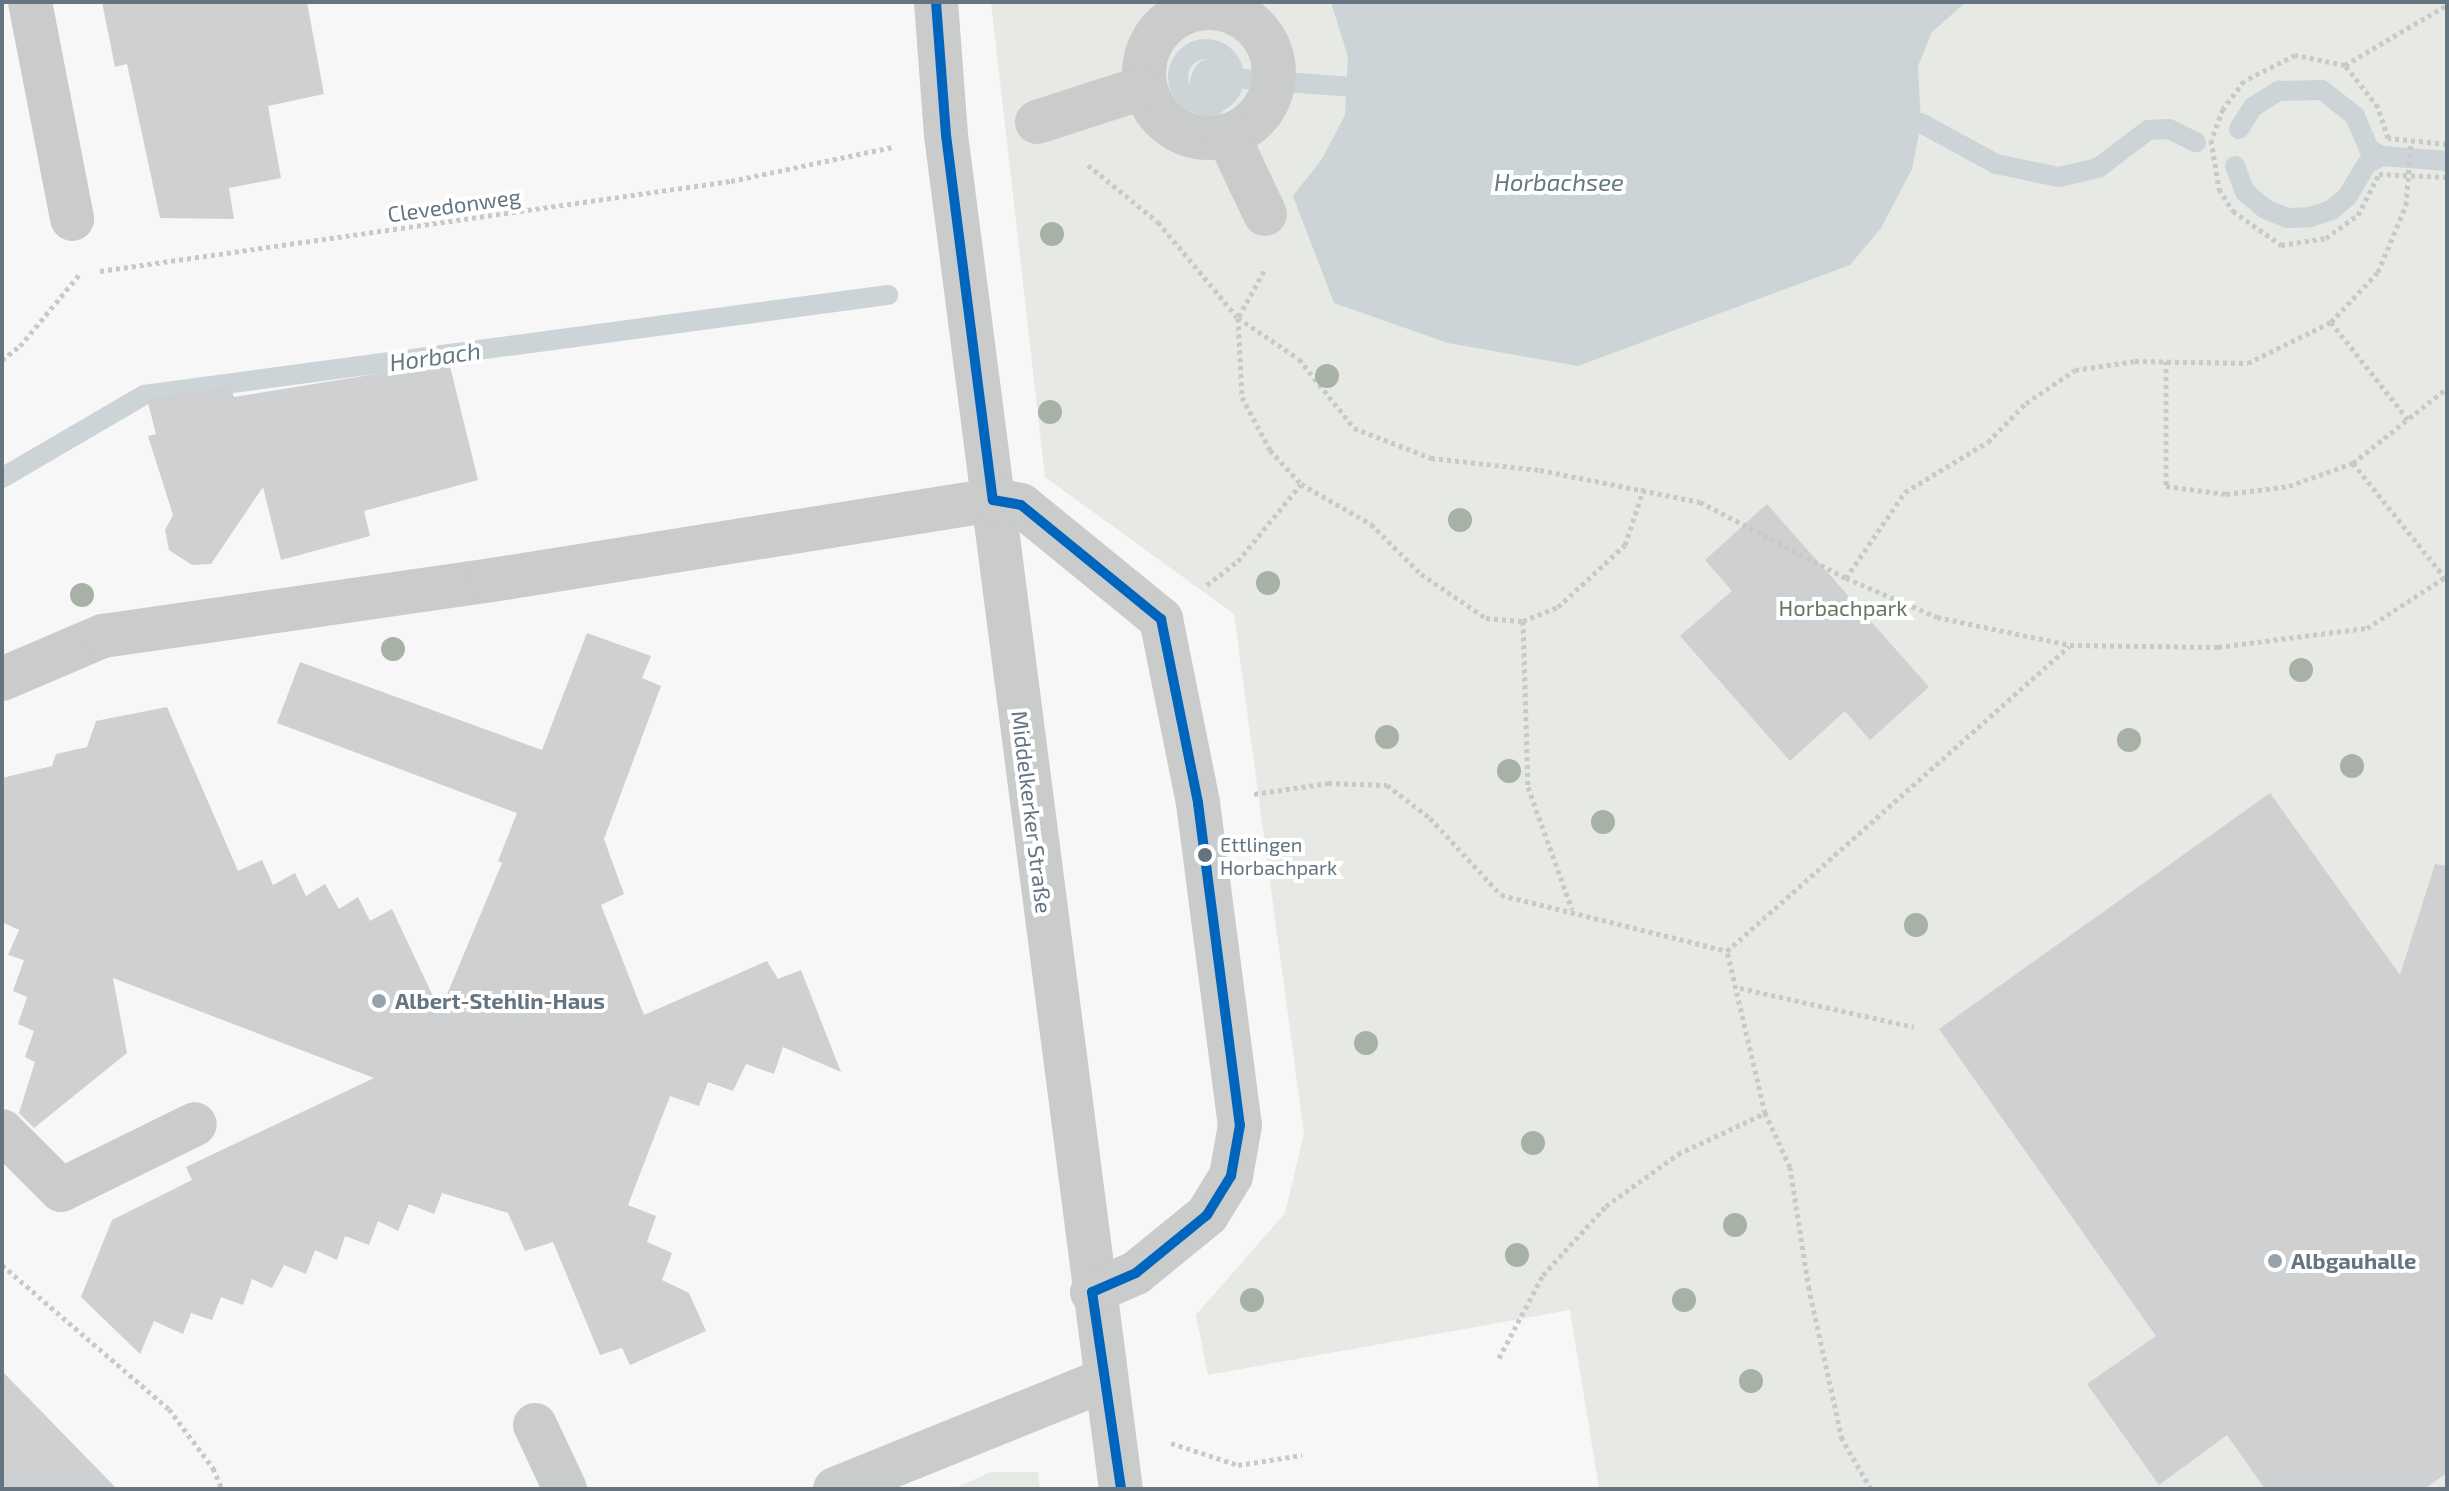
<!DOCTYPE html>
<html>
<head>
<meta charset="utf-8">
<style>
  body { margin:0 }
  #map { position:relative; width:2449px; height:1491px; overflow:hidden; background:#f7f7f7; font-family:"Exo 2",sans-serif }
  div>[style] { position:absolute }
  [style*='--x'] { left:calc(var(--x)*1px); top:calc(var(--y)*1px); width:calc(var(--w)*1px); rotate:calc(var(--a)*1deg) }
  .green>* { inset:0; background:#e6e9e4 }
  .water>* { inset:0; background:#ccd4d7 }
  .stream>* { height:20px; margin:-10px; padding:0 10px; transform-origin:10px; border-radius:10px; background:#ccd4d7 }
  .stream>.ring { margin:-10px; padding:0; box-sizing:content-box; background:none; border:20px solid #ccd4d7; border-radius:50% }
  .building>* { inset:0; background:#ced0d1 }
  .path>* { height:5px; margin-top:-2.5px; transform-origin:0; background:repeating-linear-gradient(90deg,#c8c9ca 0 4px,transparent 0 8px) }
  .minor>* { height:44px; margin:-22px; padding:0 22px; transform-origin:22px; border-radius:22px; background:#cacccc }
  .minor>.ring { margin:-22px; padding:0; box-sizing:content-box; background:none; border:44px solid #cacccc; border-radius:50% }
  .bus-1>* { height:10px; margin:-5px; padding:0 5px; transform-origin:5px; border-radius:5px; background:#0065bd }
  .trees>* { width:24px; height:24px; margin:-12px; border-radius:50%; background:#a7b1a6 }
  .dots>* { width:22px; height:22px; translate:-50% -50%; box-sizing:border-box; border:4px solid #fff; border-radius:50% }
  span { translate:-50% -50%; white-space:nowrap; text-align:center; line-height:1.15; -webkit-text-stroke:8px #fff; paint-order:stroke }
  .bus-label { font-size:20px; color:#647480 }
  .left { translate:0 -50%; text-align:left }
  .street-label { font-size:22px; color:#647480 }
  .park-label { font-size:22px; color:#667863 }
  .poi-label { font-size:22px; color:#647480; font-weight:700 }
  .water-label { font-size:24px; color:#637a82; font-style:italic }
  .frame { position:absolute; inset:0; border:4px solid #647480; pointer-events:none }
</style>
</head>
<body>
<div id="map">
  <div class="green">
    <i style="clip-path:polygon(991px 2px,2447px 2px,2447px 1489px,1599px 1489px,1570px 1310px,1208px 1375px,1196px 1315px,1285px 1213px,1304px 1134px,1234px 614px,1045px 477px)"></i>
    <i style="clip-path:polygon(991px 1472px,1038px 1472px,1040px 1489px,953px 1489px)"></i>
  </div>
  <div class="water">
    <i style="clip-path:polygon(1331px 2px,1966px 2px,1932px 32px,1918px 66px,1921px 123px,1912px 169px,1881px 228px,1850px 265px,1578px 366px,1448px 343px,1334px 303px,1293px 196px,1322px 159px,1345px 115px,1348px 57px)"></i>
  </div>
  <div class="stream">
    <i class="ring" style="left:1178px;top:49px;width:36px;height:36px"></i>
    <i class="ring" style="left:1199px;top:69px;width:-6px;height:-6px"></i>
    <i style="--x:1234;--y:78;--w:116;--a:4.4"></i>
    <i style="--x:1921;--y:123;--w:85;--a:28.7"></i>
    <i style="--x:1996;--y:164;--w:64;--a:11.7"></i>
    <i style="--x:2059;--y:177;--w:40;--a:-13"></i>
    <i style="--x:2098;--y:168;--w:63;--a:-37.2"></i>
    <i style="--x:2148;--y:130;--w:21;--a:-3"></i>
    <i style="--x:2169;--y:129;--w:30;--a:26"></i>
    <i style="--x:2239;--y:129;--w:26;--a:-58"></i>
    <i style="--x:2253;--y:107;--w:31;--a:-32"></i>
    <i style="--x:2279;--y:91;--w:43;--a:-1.3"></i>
    <i style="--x:2322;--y:90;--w:42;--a:38.2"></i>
    <i style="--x:2355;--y:116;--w:36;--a:67"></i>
    <i style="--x:2369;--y:149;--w:15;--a:28"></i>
    <i style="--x:2382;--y:156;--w:65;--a:4.4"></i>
    <i style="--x:2235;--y:166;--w:28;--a:69"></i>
    <i style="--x:2245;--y:192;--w:26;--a:40"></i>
    <i style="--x:2265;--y:209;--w:24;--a:22"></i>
    <i style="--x:2287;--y:218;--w:23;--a:-2"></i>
    <i style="--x:2310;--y:217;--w:22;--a:-18"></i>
    <i style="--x:2331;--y:210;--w:21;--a:-39"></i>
    <i style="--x:2347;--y:197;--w:39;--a:-59"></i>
    <i style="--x:2367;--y:164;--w:17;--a:-28"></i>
    <i style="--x:2;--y:478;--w:164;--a:-30.3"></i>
    <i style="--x:144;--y:395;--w:751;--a:-7.66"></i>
  </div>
  <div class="building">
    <i style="clip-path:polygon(102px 2px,307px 2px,324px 94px,268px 106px,281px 178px,229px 188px,234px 219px,160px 218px,127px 64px,115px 67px)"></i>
    <i style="clip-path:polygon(449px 362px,478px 480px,364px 511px,370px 536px,281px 560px,263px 487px,211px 564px,192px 565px,169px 550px,165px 530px,173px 515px,148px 436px,156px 434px,147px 399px,230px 386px,234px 397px)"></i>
    <i style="clip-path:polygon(1767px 504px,1929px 687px,1870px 740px,1845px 711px,1790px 761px,1680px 636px,1732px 591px,1705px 560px)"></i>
    <i style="clip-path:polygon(587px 633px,651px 656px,642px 678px,661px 686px,604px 839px,624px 894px,601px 905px,644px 1015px,767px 961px,778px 979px,801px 970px,841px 1072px,783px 1047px,774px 1074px,746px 1064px,733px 1091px,708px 1082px,699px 1106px,670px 1096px,628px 1205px,656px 1216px,647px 1242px,672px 1253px,662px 1280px,689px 1293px,706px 1331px,630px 1365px,622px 1348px,600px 1355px,553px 1242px,525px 1251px,508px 1213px,442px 1193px,434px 1214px,409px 1204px,398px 1231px,378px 1221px,369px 1245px,345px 1236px,337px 1260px,315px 1250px,306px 1274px,284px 1265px,272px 1288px,252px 1279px,243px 1305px,221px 1297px,212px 1320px,191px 1313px,183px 1334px,154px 1321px,140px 1354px,81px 1297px,112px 1220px,192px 1180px,186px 1167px,374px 1078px,113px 978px,127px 1053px,34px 1128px,19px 1113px,35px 1062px,25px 1057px,34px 1031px,18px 1024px,27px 997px,13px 991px,24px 960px,8px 955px,19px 930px,2px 922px,2px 778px,52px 766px,56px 754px,87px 747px,96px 721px,167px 707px,238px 871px,262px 860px,273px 885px,295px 873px,306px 896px,325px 884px,339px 909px,358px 897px,370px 921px,392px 909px,440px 1011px,502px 863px,498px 861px,517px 813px,277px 723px,300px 662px,542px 750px)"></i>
    <i style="clip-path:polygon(2270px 793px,2400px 975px,2435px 864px,2447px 866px,2447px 1473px,2424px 1489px,2265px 1489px,2227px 1435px,2159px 1485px,2087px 1384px,2156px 1336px,1939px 1029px)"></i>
    <i style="clip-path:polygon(2px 1371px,117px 1489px,2px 1489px)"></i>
  </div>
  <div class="path">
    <i style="--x:2345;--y:65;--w:118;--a:-30.5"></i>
    <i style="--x:2447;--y:144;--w:59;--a:-174.2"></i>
    <i style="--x:2388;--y:138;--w:33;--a:-108"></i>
    <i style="--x:2378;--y:107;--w:53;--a:-128.2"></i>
    <i style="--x:2345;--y:65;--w:51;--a:-168.7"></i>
    <i style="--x:2295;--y:55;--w:57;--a:153"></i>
    <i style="--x:2244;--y:81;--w:35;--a:127"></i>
    <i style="--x:2223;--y:109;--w:33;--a:111"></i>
    <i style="--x:2211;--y:140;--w:50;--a:80.7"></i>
    <i style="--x:2219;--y:189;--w:26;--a:58"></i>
    <i style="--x:2233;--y:211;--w:59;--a:35.3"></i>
    <i style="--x:2281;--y:245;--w:46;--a:-8.8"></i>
    <i style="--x:2326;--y:238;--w:39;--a:-36"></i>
    <i style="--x:2358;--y:215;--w:46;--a:-62.9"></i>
    <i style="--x:2379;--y:174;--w:68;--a:2.5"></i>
    <i style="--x:1088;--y:165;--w:90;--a:39.2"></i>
    <i style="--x:1158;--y:222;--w:125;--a:50.2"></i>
    <i style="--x:1238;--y:318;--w:73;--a:33.9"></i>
    <i style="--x:1299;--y:359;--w:88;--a:51.4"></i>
    <i style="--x:1354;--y:428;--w:83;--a:21.3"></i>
    <i style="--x:1431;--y:458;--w:110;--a:6.3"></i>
    <i style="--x:1540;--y:470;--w:163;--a:11.3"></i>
    <i style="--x:1700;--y:502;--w:165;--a:27.5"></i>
    <i style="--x:1846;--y:578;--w:99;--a:23.2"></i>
    <i style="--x:1937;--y:617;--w:136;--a:11.9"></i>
    <i style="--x:2070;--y:645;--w:148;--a:0.8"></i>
    <i style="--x:2218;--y:647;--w:150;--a:-7.3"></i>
    <i style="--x:2367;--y:628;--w:95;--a:-33"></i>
    <i style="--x:100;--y:271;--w:637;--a:-8.12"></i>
    <i style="--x:731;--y:181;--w:165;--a:-11.9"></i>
    <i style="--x:1264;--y:271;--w:54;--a:119"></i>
    <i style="--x:1238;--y:318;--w:79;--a:87.1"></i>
    <i style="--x:1242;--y:397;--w:60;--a:62.2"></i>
    <i style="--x:1270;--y:450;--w:46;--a:47.6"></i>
    <i style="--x:1301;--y:484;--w:81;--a:29.7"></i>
    <i style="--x:1371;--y:524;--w:71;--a:45"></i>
    <i style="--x:1421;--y:574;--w:78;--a:34.1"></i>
    <i style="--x:1486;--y:618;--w:37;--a:5"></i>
    <i style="--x:1523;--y:621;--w:38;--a:-22"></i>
    <i style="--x:1558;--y:607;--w:91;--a:-42.8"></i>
    <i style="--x:1625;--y:545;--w:60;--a:-71.6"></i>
    <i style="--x:2331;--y:322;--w:127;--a:51.7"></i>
    <i style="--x:2;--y:360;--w:23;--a:-38"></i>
    <i style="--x:20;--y:346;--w:92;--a:-50.3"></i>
    <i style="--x:2166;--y:361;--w:125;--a:90"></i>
    <i style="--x:2166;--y:486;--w:61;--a:7.6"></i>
    <i style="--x:2226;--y:494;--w:64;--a:-7.2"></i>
    <i style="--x:2289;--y:486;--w:68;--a:-19.8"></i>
    <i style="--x:2353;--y:463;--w:120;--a:-38.6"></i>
    <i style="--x:2353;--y:463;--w:149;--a:51.3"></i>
    <i style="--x:1846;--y:578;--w:104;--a:-55.5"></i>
    <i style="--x:1905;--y:492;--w:97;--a:-31.1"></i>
    <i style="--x:1988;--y:442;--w:54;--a:-45.7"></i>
    <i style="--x:2026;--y:403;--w:59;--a:-34"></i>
    <i style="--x:2075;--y:370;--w:61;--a:-8.5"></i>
    <i style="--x:2135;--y:361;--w:113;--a:1"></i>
    <i style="--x:2248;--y:363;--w:93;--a:-26.3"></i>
    <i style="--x:2331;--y:322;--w:69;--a:-46.8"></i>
    <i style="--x:2378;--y:272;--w:73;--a:-67.3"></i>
    <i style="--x:2406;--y:205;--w:64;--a:-85.5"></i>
    <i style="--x:1207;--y:585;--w:39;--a:-38"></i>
    <i style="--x:1238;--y:561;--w:99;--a:-50.7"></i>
    <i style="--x:1523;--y:621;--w:166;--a:88.3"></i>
    <i style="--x:1528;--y:787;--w:130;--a:70.2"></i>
    <i style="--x:1254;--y:794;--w:75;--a:-8.5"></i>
    <i style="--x:1328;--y:783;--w:59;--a:1.9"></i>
    <i style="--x:1387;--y:785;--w:54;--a:37.5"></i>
    <i style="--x:1430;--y:818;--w:105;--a:47.3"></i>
    <i style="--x:1501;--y:895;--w:233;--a:13.9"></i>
    <i style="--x:1740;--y:988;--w:178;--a:12.6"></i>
    <i style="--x:2;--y:1265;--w:221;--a:40.8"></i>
    <i style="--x:169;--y:1409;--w:74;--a:53.3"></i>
    <i style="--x:213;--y:1468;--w:23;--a:67"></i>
    <i style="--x:1499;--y:1358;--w:94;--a:-62.1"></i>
    <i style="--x:1543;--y:1275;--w:93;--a:-47.6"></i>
    <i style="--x:1606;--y:1206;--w:89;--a:-35.8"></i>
    <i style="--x:1678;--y:1154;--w:96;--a:-25.2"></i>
    <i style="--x:1171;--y:1443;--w:71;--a:18.2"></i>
    <i style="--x:1238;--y:1465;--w:65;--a:-8.9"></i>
    <i style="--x:1871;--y:1489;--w:58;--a:-120.1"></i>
    <i style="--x:1842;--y:1439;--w:154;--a:-102.4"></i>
    <i style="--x:1809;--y:1289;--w:123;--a:-98.9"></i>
    <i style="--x:1790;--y:1167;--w:60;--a:-114.8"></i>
    <i style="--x:1765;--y:1113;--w:166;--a:-103.2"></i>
    <i style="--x:1727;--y:951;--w:458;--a:-41.7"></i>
  </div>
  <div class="minor">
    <i style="--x:30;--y:2;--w:221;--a:79"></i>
    <i style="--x:936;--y:2;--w:133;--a:85.7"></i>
    <i style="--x:946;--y:135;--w:1365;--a:82.64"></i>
    <i class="ring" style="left:1144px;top:8px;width:86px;height:86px"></i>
    <i style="--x:1037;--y:122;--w:110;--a:-17.9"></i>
    <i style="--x:1229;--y:138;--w:84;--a:64.7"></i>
    <i style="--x:2;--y:679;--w:110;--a:-23.1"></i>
    <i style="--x:103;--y:636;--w:393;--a:-8.2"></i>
    <i style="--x:492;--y:580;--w:507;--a:-9.07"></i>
    <i style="--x:993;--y:500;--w:28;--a:10"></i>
    <i style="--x:1021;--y:505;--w:181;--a:39.2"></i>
    <i style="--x:1161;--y:619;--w:188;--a:78.6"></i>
    <i style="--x:1198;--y:803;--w:325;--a:82.6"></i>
    <i style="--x:1240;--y:1125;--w:52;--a:100"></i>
    <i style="--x:1231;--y:1176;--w:46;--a:121.6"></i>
    <i style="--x:1207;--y:1215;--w:92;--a:140.8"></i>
    <i style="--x:1136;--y:1273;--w:48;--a:156.6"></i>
    <i style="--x:2;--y:1131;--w:83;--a:45"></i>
    <i style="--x:61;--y:1190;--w:149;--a:-26.2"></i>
    <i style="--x:535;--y:1425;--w:71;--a:64.9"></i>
    <i style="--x:835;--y:1489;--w:291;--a:-22"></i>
  </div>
  <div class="bus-1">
    <i style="--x:936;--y:2;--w:133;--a:85.7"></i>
    <i style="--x:946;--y:135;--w:368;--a:82.7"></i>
    <i style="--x:993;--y:500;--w:28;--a:10"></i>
    <i style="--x:1021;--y:505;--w:181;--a:39.2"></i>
    <i style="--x:1161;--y:619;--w:188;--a:78.6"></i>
    <i style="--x:1198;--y:803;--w:325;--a:82.6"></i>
    <i style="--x:1240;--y:1125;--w:52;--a:100"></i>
    <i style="--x:1231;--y:1176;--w:46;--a:121.6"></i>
    <i style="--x:1207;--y:1215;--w:92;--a:140.8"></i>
    <i style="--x:1136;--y:1273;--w:48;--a:156.6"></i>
    <i style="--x:1092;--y:1292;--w:199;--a:81.6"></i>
  </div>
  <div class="trees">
    <i style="left:1052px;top:234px"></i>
    <i style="left:1327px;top:376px"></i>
    <i style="left:1050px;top:412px"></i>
    <i style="left:1460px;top:520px"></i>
    <i style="left:1268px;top:583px"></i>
    <i style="left:82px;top:595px"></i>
    <i style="left:393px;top:649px"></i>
    <i style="left:2301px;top:670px"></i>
    <i style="left:1387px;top:737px"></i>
    <i style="left:2129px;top:740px"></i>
    <i style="left:2352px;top:766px"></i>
    <i style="left:1509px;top:771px"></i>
    <i style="left:1603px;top:822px"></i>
    <i style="left:1916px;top:925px"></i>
    <i style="left:1366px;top:1043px"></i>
    <i style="left:1533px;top:1143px"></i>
    <i style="left:1735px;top:1225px"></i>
    <i style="left:1517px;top:1255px"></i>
    <i style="left:1252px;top:1300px"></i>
    <i style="left:1684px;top:1300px"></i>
    <i style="left:1751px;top:1381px"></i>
  </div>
  <div class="dots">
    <i style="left:1205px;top:855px;background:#647480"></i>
    <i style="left:379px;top:1001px;background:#97a2aa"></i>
    <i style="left:2275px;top:1261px;background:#97a2aa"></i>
  </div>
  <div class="bus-label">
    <span class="left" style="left:1220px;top:856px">Ettlingen<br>Horbachpark</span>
  </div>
  <div class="street-label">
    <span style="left:454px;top:205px;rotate:-8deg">Clevedonweg</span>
    <span style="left:1032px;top:812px;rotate:83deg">Middelkerker Straße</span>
  </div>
  <div class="park-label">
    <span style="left:1843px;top:608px">Horbachpark</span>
  </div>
  <div class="poi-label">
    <span class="left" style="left:395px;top:1001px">Albert-Stehlin-Haus</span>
    <span class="left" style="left:2291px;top:1261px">Albgauhalle</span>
  </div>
  <div class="water-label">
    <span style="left:1559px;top:182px">Horbachsee</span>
    <span style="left:435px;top:356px;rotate:-8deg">Horbach</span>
  </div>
  <div class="frame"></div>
</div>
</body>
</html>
